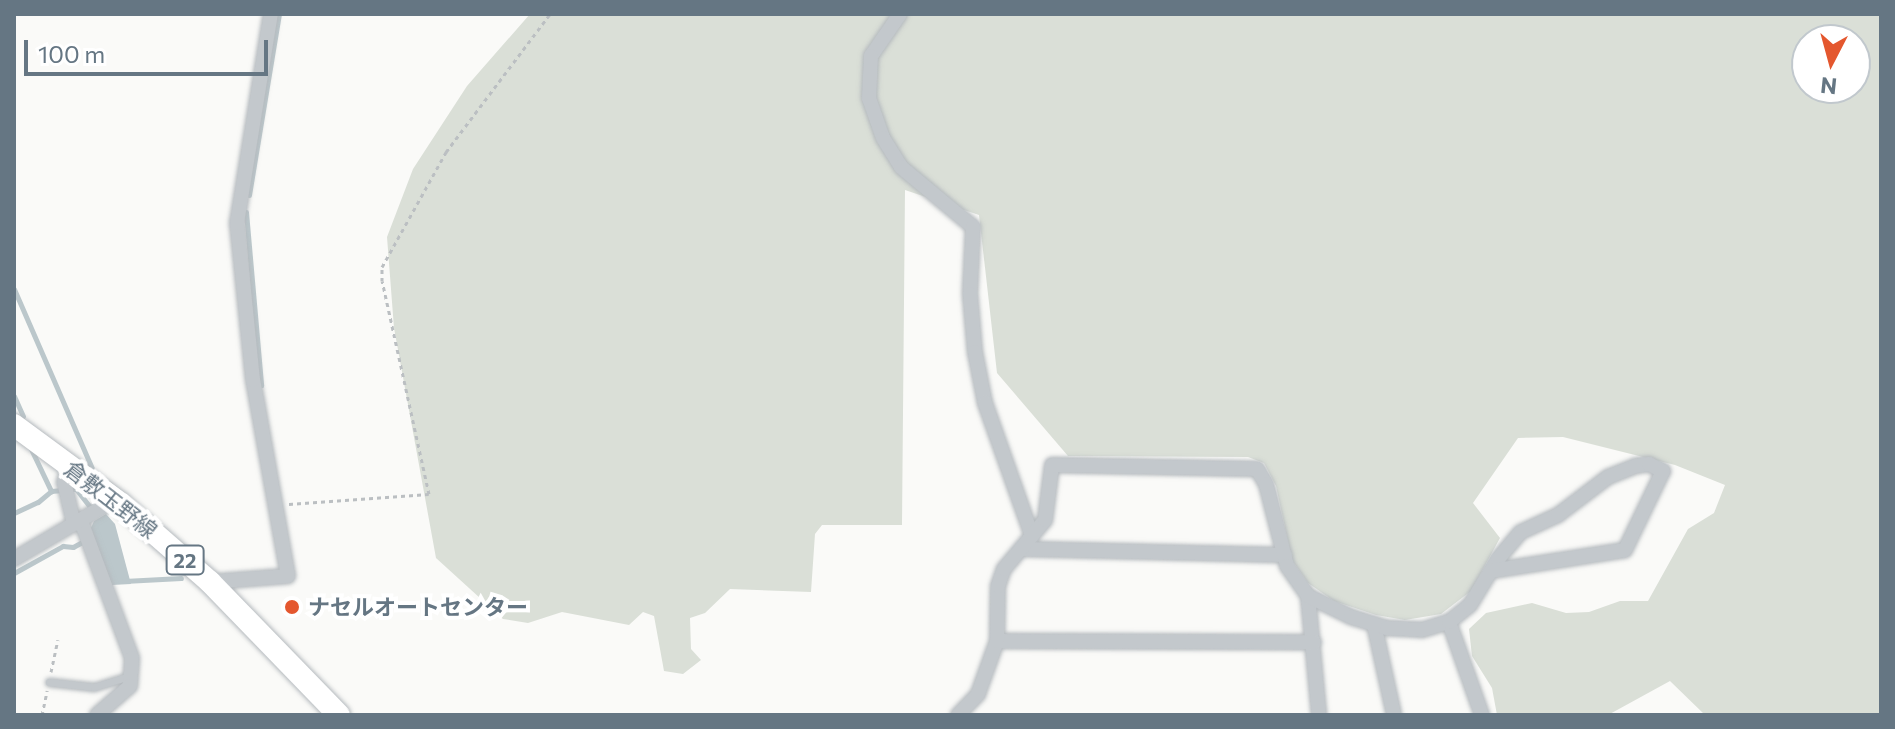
<!DOCTYPE html>
<html>
<head>
<meta charset="utf-8">
<style>
	body { margin:0 }
	#map { position:relative; width:1895px; height:729px; overflow:hidden; background:#fafaf8; font-family:Commissioner,"Noto Sans JP",sans-serif }
	div>[style] { position:absolute }
	.green>* { inset:0; background:#dadfd7 }
	.water>* { inset:0; background:#bbc7cb }
	.stream>* { height:5px; margin:-2.5px; padding:0 2.5px; transform-origin:2.5px; border-radius:2.5px; background:#bbc7cb }
	.path>* { height:3px; margin-top:-1.5px; transform-origin:0; background:repeating-linear-gradient(90deg,#bbbfc2 0 4px,transparent 0 8px) }
	.roads { filter:drop-shadow(0 0 2px #b5babe) drop-shadow(0 0 2px #b5babe) }
	.service>* { height:7px; margin:-3.5px; padding:0 3.5px; transform-origin:3.5px; border-radius:3.5px; background:#c3c8cc }
	.minor>* { height:14px; margin:-7px; padding:0 7px; transform-origin:7px; border-radius:7px; background:#c3c8cc }
	.primary>* { height:22px; margin:-11px; padding:0 11px; transform-origin:11px; border-radius:11px; background:#fff }
	.dots>* { width:22px; height:22px; translate:-50% -50%; box-sizing:border-box; border:4px solid #fff; border-radius:50% }
	span { translate:-50% -50%; white-space:nowrap; text-align:center; line-height:1.15; -webkit-text-stroke:8px #fff; paint-order:stroke }
	.shield-label span { padding:2px 6px; background:#fff; border:2px solid; border-radius:6px; -webkit-text-stroke-width:0 }
	.shield-label { font-size:20px; color:#657683; font-weight:700 }
	.street-label { font-size:22px; color:#657683 }
	.poi-label { font-size:22px; color:#657683; font-weight:700 }
	.left { translate:0 -50%; text-align:left }
	.frame { position:absolute; inset:0; border:16px solid #657683; pointer-events:none }
	.north { position:absolute; left:1791px; top:24px; width:80px; height:80px; box-sizing:border-box; background:#fff; border:2px solid #c1c8cd; border-radius:50%; rotate:186deg; font-size:22px; font-weight:700; line-height:32px; text-align:center; color:#657683 }
	.north::after { content:''; display:block; margin:auto; width:28px; height:36px; background:#e4572e; clip-path:polygon(50% 0,100% 100%,50% 72%,0 100%) }
	.scale { position:absolute; left:24px; top:40px; width:244px; height:36px; box-sizing:border-box; border:4px solid #657683; border-top:0; padding-left:10px; font-size:24px; line-height:28px; white-space:nowrap; color:#657683; -webkit-text-stroke:6px #fff; paint-order:stroke }
</style>
</head>
<body>
<div id="map">
	<div class="green">
		<i style="clip-path:polygon(evenodd,530px 14px,1881px 14px,1881px 715px,1705px 715px,1670px 681px,1608px 715px,1497px 715px,1492px 688px,1472px 656px,1469px 629px,1486px 613px,1532px 603px,1566px 613px,1589px 612px,1620px 601px,1648px 601px,1688px 529px,1714px 513px,1725px 485px,1675px 465px,1563px 437px,1518px 438px,1473px 503px,1500px 538px,1471px 591px,1441px 614px,1405px 620px,1376px 615px,1334px 601px,1308px 583px,1292px 560px,1276px 486px,1264px 463px,1248px 457px,1068px 456px,997px 373px,979px 215px,905px 190px,902px 525px,822px 525px,815px 534px,811px 592px,730px 589px,705px 613px,690px 618px,691px 649px,701px 660px,683px 674px,664px 671px,654px 616px,643px 612px,629px 625px,562px 612px,528px 623px,503px 619px,436px 558px,394px 328px,387px 237px,413px 169px,467px 86px,530px 14px,1807px 40px,1855px 40px,1855px 88px,1807px 88px,1807px 40px)"></i>
	</div>
	<div class="water">
		<i style="clip-path:polygon(106px 514px,115px 524px,131px 584px,112px 585px,90px 530px,94px 521px)"></i>
	</div>
	<div class="stream">
		<i style="left:249px;top:195px;width:183px;rotate:-80.6deg"></i>
		<i style="left:246px;top:212px;width:174px;rotate:85deg"></i>
		<i style="left:14px;top:289px;width:195px;rotate:66.5deg"></i>
		<i style="left:14px;top:396px;width:22px;rotate:66deg"></i>
		<i style="left:31px;top:449px;width:47px;rotate:64.5deg"></i>
		<i style="left:51px;top:491px;width:25px;rotate:-5deg"></i>
		<i style="left:76px;top:489px;width:29px;rotate:52deg"></i>
		<i style="left:14px;top:513px;width:26px;rotate:-25deg"></i>
		<i style="left:38px;top:502px;width:17px;rotate:-40deg"></i>
		<i style="left:14px;top:573px;width:56px;rotate:-28.9deg"></i>
		<i style="left:63px;top:546px;width:10px;rotate:6deg"></i>
		<i style="left:73px;top:547px;width:13px;rotate:-29deg"></i>
		<i style="left:124px;top:581px;width:57px;rotate:-3deg"></i>
	</div>
	<div class="path">
		<i style="left:289px;top:504px;width:140px;rotate:-4.1deg"></i>
		<i style="left:429px;top:494px;width:218px;rotate:-102.4deg"></i>
		<i style="left:382px;top:281px;width:14px;rotate:-90deg"></i>
		<i style="left:382px;top:267px;width:132px;rotate:-60.9deg"></i>
		<i style="left:446px;top:152px;width:173px;rotate:-53deg"></i>
		<i style="left:51px;top:672px;width:33px;rotate:-78deg"></i>
		<i style="left:42px;top:715px;width:25px;rotate:-78deg"></i>
	</div>
	<div class="roads">
		<div class="service">
			<i style="left:49px;top:682px;width:45px;rotate:6.3deg"></i>
			<i style="left:94px;top:687px;width:41px;rotate:-17.1deg"></i>
		</div>
		<div class="minor">
			<i style="left:900px;top:14px;width:51px;rotate:124.6deg"></i>
			<i style="left:871px;top:56px;width:42px;rotate:92.7deg"></i>
			<i style="left:869px;top:98px;width:42px;rotate:70.7deg"></i>
			<i style="left:883px;top:138px;width:34px;rotate:58deg"></i>
			<i style="left:901px;top:167px;width:94px;rotate:39.8deg"></i>
			<i style="left:973px;top:227px;width:67px;rotate:92.6deg"></i>
			<i style="left:970px;top:294px;width:58px;rotate:85.1deg"></i>
			<i style="left:975px;top:352px;width:52px;rotate:78.9deg"></i>
			<i style="left:985px;top:403px;width:141px;rotate:70.5deg"></i>
			<i style="left:69px;top:466px;width:17px;rotate:107deg"></i>
			<i style="left:64px;top:482px;width:43px;rotate:76.6deg"></i>
			<i style="left:81px;top:521px;width:146px;rotate:69.6deg"></i>
			<i style="left:132px;top:658px;width:28px;rotate:94deg"></i>
			<i style="left:130px;top:686px;width:44px;rotate:138.7deg"></i>
			<i style="left:1021px;top:549px;width:264px;rotate:1.3deg"></i>
			<i style="left:14px;top:559px;width:107px;rotate:-30.4deg"></i>
			<i style="left:106px;top:505px;width:15px;rotate:-4deg"></i>
			<i style="left:210px;top:582px;width:78px;rotate:-4.4deg"></i>
			<i style="left:288px;top:576px;width:199px;rotate:-100.1deg"></i>
			<i style="left:253px;top:380px;width:158px;rotate:-95.8deg"></i>
			<i style="left:237px;top:223px;width:212px;rotate:-80.8deg"></i>
			<i style="left:1308px;top:596px;width:120px;rotate:84.7deg"></i>
			<i style="left:1449px;top:622px;width:99px;rotate:70.5deg"></i>
			<i style="left:1374px;top:624px;width:93px;rotate:77.6deg"></i>
			<i style="left:997px;top:641px;width:317px;rotate:0.2deg"></i>
			<i style="left:958px;top:715px;width:29px;rotate:-46deg"></i>
			<i style="left:978px;top:694px;width:56px;rotate:-70.3deg"></i>
			<i style="left:997px;top:641px;width:55px;rotate:-89deg"></i>
			<i style="left:998px;top:586px;width:18px;rotate:-71deg"></i>
			<i style="left:1004px;top:569px;width:64px;rotate:-50.1deg"></i>
			<i style="left:1045px;top:520px;width:55px;rotate:-82.7deg"></i>
			<i style="left:1052px;top:465px;width:205px;rotate:1.1deg"></i>
			<i style="left:1257px;top:469px;width:17px;rotate:59deg"></i>
			<i style="left:1266px;top:484px;width:85px;rotate:75.6deg"></i>
			<i style="left:1287px;top:566px;width:37px;rotate:55deg"></i>
			<i style="left:1308px;top:596px;width:48px;rotate:26deg"></i>
			<i style="left:1351px;top:617px;width:38px;rotate:17deg"></i>
			<i style="left:1387px;top:628px;width:35px;rotate:3deg"></i>
			<i style="left:1422px;top:630px;width:28px;rotate:-17deg"></i>
			<i style="left:1449px;top:622px;width:27px;rotate:-39deg"></i>
			<i style="left:1470px;top:605px;width:54px;rotate:-58.7deg"></i>
			<i style="left:1498px;top:559px;width:35px;rotate:-50deg"></i>
			<i style="left:1521px;top:532px;width:41px;rotate:-24.7deg"></i>
			<i style="left:1558px;top:515px;width:63px;rotate:-37.2deg"></i>
			<i style="left:1608px;top:477px;width:29px;rotate:-22deg"></i>
			<i style="left:1635px;top:466px;width:14px;rotate:-8deg"></i>
			<i style="left:1649px;top:464px;width:16px;rotate:27deg"></i>
			<i style="left:1663px;top:471px;width:88px;rotate:115.7deg"></i>
			<i style="left:1625px;top:550px;width:136px;rotate:171.1deg"></i>
		</div>
		<div class="primary">
			<i style="left:14px;top:425px;width:133px;rotate:36.4deg"></i>
			<i style="left:121px;top:504px;width:118px;rotate:41.2deg"></i>
			<i style="left:210px;top:582px;width:185px;rotate:45.9deg"></i>
		</div>
	</div>
	<div class="dots">
		<i style="left:292px;top:607px;background:#e4572e"></i>
	</div>
	<div class="shield-label">
		<span style="left:185px;top:560px">22</span>
	</div>
	<div class="street-label">
		<span style="left:111px;top:499px;rotate:38deg">倉敷玉野線</span>
	</div>
	<div class="poi-label">
		<span class="left" style="left:308px;top:607px">ナセルオートセンター</span>
	</div>
	<div class="frame"></div>
	<div class="north">N</div>
	<div class="scale">100 m</div>
</div>
</body>
</html>
